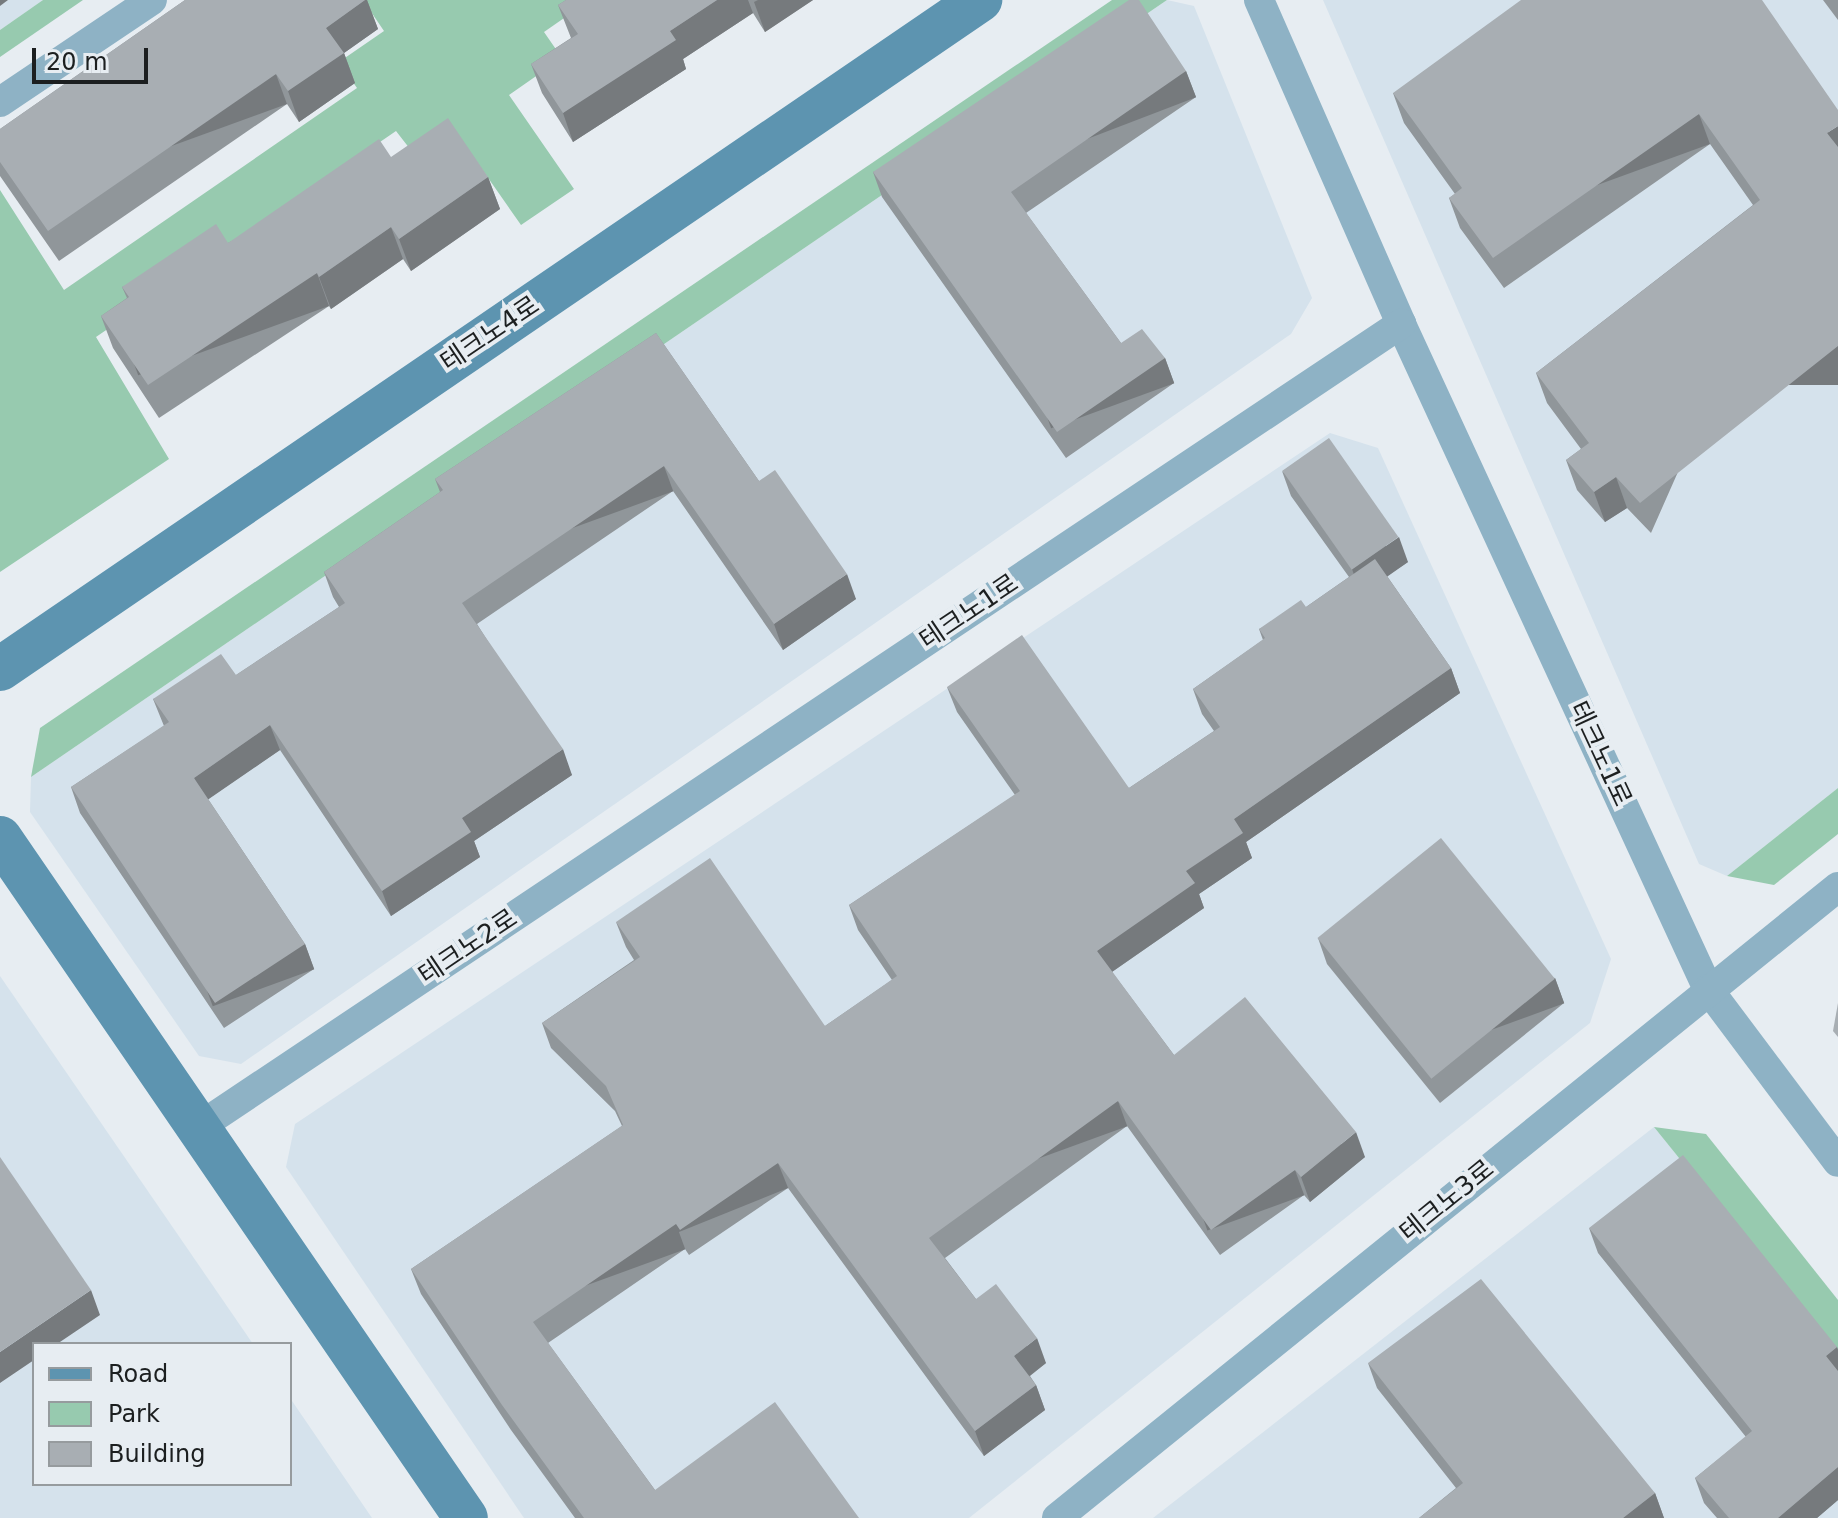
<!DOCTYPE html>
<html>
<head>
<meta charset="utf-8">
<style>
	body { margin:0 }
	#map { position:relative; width:1838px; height:1518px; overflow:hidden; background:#e7edf2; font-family:"DejaVu Sans","Noto Sans KR",sans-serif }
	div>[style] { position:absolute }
	.built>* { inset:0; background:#d5e2ec }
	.green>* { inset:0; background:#97caaf }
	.minor>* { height:30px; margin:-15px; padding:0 15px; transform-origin:15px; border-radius:15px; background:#8eb2c5 }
	.secondary>* { height:44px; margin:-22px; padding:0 22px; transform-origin:22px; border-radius:22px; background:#5d94b0 }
	.wall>* { inset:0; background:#90969a }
	.shaded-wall>* { inset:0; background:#767a7d; transform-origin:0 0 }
	.building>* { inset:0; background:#a8aeb3; transform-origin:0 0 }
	span { translate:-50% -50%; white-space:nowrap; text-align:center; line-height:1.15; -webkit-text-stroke:8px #e7edf2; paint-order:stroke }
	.street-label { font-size:26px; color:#1c1f20 }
	.legend { position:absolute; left:32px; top:1342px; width:260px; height:144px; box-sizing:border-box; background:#e7edf2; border:2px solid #969b9e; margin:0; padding:10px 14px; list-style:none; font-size:24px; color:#1c1f20 }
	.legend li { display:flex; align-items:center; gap:16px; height:40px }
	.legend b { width:40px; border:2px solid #969b9e }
	.scale { position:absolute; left:32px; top:48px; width:116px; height:36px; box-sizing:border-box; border:4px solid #1c1f20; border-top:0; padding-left:10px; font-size:24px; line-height:28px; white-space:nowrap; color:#1c1f20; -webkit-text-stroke:6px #e7edf2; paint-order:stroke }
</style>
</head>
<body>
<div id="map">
	<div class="built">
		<i style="clip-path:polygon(0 0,43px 0,0 30px)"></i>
		<i style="clip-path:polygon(1167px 0,1194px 6px,1312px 298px,1291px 334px,241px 1064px,199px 1056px,30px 812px,31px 777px)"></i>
		<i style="clip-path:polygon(1323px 0,1838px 0,1838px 788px,1727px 876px,1699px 864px)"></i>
		<i style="clip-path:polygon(1330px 433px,1378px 448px,1611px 959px,1590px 1023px,969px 1518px,524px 1518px,286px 1167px,295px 1124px)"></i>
		<i style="clip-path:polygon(0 976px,253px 1344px,34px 1344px,34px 1484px,290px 1484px,290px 1398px,372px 1518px,0 1518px)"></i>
		<i style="clip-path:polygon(1654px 1127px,1838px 1355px,1838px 1518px,1153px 1518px)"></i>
	</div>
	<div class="green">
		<i style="clip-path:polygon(43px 0,83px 0,0 57px,0 30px)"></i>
		<i style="clip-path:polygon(363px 0,590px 0,544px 32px,562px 58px,509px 95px,574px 189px,521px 225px,456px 132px,417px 158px,396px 131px,96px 337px,169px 459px,0 572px,0 190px,64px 290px,357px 88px,339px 62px,384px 31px)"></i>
		<i style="clip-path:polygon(1112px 0,1167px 0,31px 777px,40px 728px)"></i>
		<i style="clip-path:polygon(1838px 788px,1838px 834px,1774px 885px,1727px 876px)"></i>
		<i style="clip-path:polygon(1654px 1127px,1706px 1134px,1838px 1300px,1838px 1355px)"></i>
	</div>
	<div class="minor">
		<i style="left:1259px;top:0;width:354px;rotate:66.3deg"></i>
		<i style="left:1401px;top:324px;width:732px;rotate:65.22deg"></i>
		<i style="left:1708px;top:989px;width:216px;rotate:53.1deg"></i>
		<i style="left:0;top:102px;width:183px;rotate:-33.9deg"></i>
		<i style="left:199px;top:1127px;width:1446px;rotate:-33.75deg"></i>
		<i style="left:1057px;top:1518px;width:1004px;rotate:-38.94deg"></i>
	</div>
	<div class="secondary">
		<i style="left:0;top:669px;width:1187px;rotate:-34.32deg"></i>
		<i style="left:0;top:838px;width:824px;rotate:55.58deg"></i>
	</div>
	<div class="wall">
		<i style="clip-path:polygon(185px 0,367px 0,378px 29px,344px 53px,355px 83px,299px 122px,287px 104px,59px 261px,0 176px,0 129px)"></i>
		<i style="clip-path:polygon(566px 0,813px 0,765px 32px,753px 13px,683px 59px,686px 69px,573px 142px,542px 93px,531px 64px,571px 38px,558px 5px)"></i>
		<i style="clip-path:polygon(1823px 0,1838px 0,1838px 20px)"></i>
		<i style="clip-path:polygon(1186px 71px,1196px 97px,1026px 213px,1121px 343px,1165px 358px,1174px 383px,1066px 458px,882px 197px,873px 172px)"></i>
		<i style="clip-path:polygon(1393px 93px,1838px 110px,1651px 533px,1627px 508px,1605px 522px,1577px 490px,1566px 460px,1581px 449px,1547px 403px,1536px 373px,1753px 205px,1710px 144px,1504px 288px,1460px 228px,1449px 198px,1455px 194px,1404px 123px)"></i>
		<i style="clip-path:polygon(391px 157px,488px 177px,500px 209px,411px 271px,403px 259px,331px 309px,329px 306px,159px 418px,113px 348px,101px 316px,127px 298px,122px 287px,228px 243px)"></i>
		<i style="clip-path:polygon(656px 333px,759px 481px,856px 599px,783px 650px,673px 491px,477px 624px,572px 775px,474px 841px,480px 857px,391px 916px,280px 750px,208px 799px,305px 944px,314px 969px,224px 1028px,80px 813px,71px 787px,164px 726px,153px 699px,236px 675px,339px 607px,333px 597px,324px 572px,440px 492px,435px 479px)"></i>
		<i style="clip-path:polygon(1282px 471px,1408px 562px,1387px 576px,1451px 668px,1460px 693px,1246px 842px,1252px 858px,1199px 894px,1204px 908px,1112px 972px,1174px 1055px,1365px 1157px,1310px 1202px,1304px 1195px,1220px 1255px,1127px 1126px,945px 1258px,976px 1299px,1046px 1363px,1030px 1376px,1036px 1385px,1045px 1410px,984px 1456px,788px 1188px,689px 1255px,685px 1249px,548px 1343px,655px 1490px,859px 1518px,575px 1518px,511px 1430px,421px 1294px,411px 1269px,622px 1126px,615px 1111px,551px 1048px,542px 1023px,634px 960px,626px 947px,616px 922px,825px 1026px,892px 980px,858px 930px,849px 905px,1015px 795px,957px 712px,947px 687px,1129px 788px,1214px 731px,1202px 714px,1193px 689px,1263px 640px,1259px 629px,1306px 607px,1349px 577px,1291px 496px)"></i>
		<i style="clip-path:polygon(1318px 938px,1555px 978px,1564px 1003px,1440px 1103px,1327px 964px)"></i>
		<i style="clip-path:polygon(1589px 1228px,1837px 1347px,1838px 1350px,1838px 1500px,1817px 1518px,1717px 1518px,1704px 1503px,1695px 1478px,1746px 1437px,1598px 1253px)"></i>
		<i style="clip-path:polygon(1368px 1363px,1655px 1493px,1664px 1518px,1419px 1518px,1456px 1488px,1377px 1388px)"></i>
	</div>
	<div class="shaded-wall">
		<i style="clip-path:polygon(0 0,8px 0,0 6px)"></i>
		<i style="clip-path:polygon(365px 0,367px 0,378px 29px,344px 53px,355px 83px,299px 122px,288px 91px,326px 28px)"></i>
		<i style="clip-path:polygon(717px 0,748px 0,753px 13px,683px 59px,686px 69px,573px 142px,563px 113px,670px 31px)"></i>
		<i style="clip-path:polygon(758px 0,813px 0,765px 32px,754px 2px)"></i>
		<i style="left:1186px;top:71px;width:28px;height:213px;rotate:69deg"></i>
		<i style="left:276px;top:74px;width:32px;height:277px;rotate:70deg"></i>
		<i style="left:1699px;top:114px;width:32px;height:251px;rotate:70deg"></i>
		<i style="clip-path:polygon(1838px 126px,1838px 163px,1827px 133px)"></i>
		<i style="clip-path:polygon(488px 177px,500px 209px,411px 271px,399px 239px)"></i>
		<i style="clip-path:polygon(391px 227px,403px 259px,331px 309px,319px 277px)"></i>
		<i style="left:317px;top:273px;width:35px;height:203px;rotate:70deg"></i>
		<i style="left:1838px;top:346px;width:39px;height:253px;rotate:90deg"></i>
		<i style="left:1165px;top:358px;width:27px;height:131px;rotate:70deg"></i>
		<i style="left:664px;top:466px;width:27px;height:244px;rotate:70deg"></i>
		<i style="clip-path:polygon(1616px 477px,1627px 508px,1605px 522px,1594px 492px)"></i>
		<i style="clip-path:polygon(1399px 537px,1408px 562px,1361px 595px,1352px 569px)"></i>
		<i style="clip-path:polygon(847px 574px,856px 599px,783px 650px,774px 624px)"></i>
		<i style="clip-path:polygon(1451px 668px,1460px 693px,1246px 842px,1252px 858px,1199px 894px,1204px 908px,1106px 976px,1097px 951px,1186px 871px,1234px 819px)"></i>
		<i style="clip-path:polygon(270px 725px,280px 750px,203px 803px,194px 778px)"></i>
		<i style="clip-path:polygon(563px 749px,572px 775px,474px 841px,480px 857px,391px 916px,382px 891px,462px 818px)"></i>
		<i style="left:305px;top:944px;width:27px;height:108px;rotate:70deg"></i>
		<i style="left:1555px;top:978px;width:27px;height:159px;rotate:70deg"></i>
		<i style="left:1118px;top:1101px;width:27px;height:233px;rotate:70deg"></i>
		<i style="clip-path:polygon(1356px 1132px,1365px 1157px,1310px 1202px,1301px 1177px)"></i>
		<i style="left:778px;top:1163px;width:27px;height:119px;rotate:68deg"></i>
		<i style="left:1295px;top:1170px;width:27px;height:103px;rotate:70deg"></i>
		<i style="left:676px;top:1224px;width:27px;height:173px;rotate:70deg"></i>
		<i style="clip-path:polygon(91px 1290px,100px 1315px,57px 1344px,34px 1344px,34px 1360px,0 1383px,0 1352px)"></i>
		<i style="clip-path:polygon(1037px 1338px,1046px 1363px,1023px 1381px,1014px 1356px)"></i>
		<i style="clip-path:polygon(1837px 1347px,1838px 1350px,1838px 1379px,1826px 1356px)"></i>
		<i style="clip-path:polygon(1036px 1385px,1045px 1410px,984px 1456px,975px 1431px)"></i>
		<i style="clip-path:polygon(1838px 1467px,1838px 1500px,1817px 1518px,1778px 1518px)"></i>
		<i style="clip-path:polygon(1655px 1493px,1664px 1518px,1623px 1518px)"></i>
	</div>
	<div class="building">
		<i style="clip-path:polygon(185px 0,365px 0,326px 28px,344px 53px,288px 91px,276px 74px,48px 231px,0 162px,0 129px)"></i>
		<i style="clip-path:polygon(566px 0,717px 0,670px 31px,676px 40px,563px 113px,531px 64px,578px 34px,558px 5px)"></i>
		<i style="clip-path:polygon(1129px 0,1139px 0,1186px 71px,1011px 192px,1121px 343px,1142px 329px,1165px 358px,1057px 432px,873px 172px)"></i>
		<i style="clip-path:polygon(1521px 0,1762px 0,1838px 110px,1838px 126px,1827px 133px,1838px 147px,1838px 346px,1640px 503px,1616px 477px,1594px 492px,1566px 460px,1589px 443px,1536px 373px,1760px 200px,1699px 114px,1493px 258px,1449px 198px,1462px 188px,1393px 93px)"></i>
		<i style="clip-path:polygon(448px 118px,488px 177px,399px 239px,391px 227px,319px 277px,317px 273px,148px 385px,101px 316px,129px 297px,122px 287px,216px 224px,228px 243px,379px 139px,391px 157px)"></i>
		<i style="clip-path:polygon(656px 333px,759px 481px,775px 470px,847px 574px,774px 624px,664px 466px,462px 603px,563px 749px,462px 818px,471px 832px,382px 891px,270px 725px,194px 778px,305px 944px,215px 1003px,71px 787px,169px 722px,153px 699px,221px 654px,236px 675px,345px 603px,324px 572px,443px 490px,435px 479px)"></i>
		<i style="left:1329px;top:438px;width:121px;height:57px;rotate:55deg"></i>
		<i style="clip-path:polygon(1375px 559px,1451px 668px,1234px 819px,1243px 833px,1186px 871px,1195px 883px,1097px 951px,1174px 1055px,1245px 997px,1356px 1132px,1301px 1177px,1295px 1170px,1211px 1230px,1118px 1101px,929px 1238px,976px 1299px,996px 1284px,1037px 1338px,1014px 1356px,1036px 1385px,975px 1431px,778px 1163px,680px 1230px,676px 1224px,533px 1322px,655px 1490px,775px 1402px,859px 1518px,584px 1518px,502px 1405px,411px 1269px,623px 1125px,606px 1086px,542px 1023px,640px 957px,616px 922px,710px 858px,825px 1026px,897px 976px,849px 905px,1020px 791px,947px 687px,1022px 635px,1129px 788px,1220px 727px,1193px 689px,1265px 638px,1259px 629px,1301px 600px,1306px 607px)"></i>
		<i style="left:1441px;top:838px;width:181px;height:159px;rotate:51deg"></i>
		<i style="clip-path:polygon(1838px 1003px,1838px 1037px,1833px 1031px)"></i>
		<i style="clip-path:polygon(1683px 1155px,1837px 1347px,1826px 1356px,1838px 1371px,1838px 1467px,1778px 1518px,1729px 1518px,1695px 1478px,1752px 1431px,1589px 1228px)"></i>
		<i style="clip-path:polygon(0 1157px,91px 1290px,0 1352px)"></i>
		<i style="clip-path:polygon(1481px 1279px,1655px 1493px,1623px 1518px,1419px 1518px,1463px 1483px,1368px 1363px)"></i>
	</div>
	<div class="street-label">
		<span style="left:490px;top:334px;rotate:-34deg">테크노4로</span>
		<span style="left:969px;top:612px;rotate:-34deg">테크노1로</span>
		<span style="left:1600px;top:754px;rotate:65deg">테크노1로</span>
		<span style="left:468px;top:947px;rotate:-34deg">테크노2로</span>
		<span style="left:1447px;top:1201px;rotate:-39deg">테크노3로</span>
	</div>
	<ul class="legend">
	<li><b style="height:10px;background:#5d94b0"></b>Road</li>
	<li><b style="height:22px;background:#97caaf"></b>Park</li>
	<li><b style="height:22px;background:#a8aeb3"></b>Building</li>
	</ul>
	<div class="scale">20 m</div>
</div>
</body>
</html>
